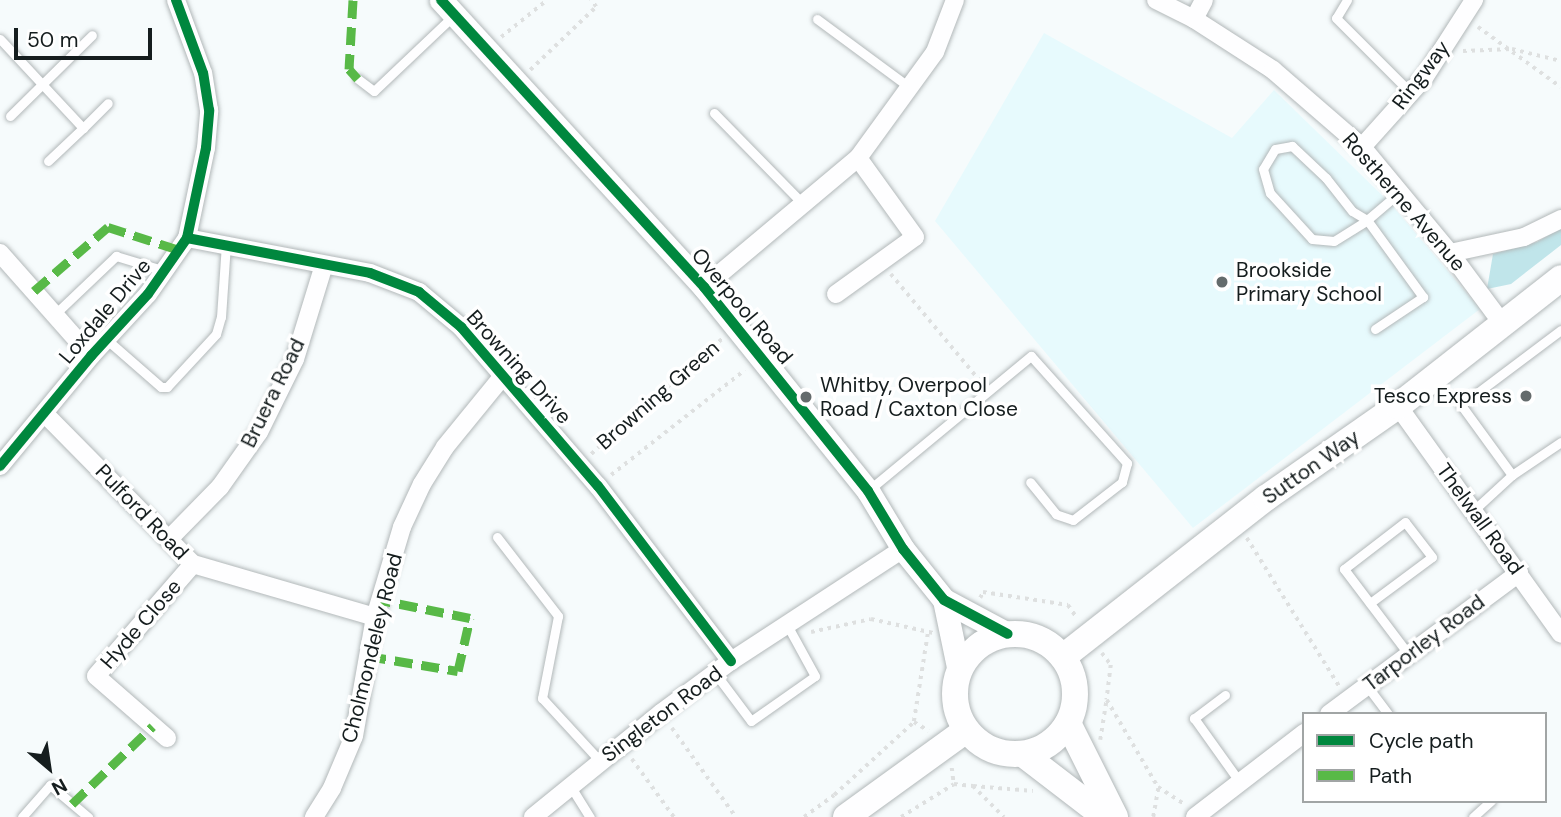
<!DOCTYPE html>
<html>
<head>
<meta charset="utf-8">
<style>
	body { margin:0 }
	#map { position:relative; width:1561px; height:817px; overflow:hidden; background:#f6fbfc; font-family:"DM Sans",sans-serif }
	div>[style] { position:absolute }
	.built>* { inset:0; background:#e7fafd }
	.green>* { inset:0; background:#c0e5ea }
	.path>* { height:3.5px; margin-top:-1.75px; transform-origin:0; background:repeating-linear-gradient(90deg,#dee0e0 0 3.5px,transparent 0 8.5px) }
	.roads { filter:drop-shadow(0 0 2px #b2b8b9) drop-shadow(0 0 2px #b2b8b9) }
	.service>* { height:9px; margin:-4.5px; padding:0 4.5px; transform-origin:4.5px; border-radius:4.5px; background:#fefeff }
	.minor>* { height:18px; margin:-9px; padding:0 9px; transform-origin:9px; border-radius:9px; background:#fefeff }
	.tertiary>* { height:23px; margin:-11.5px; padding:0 11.5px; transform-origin:11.5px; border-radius:11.5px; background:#fefeff }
	.secondary>* { height:26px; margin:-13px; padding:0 13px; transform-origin:13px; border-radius:13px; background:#fefeff }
	.secondary>.ring { margin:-13px; padding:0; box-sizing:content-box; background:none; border:26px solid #fefeff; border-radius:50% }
	.quiet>* { height:9px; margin-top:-4.5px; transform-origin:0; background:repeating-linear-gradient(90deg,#58b947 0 18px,transparent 0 27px) }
	.cycleway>* { height:10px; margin:-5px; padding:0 5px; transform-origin:5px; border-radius:5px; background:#00873e }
	.dots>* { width:19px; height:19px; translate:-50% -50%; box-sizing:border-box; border:4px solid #fff; border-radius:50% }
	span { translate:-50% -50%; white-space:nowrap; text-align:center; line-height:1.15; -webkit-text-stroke:7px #fff; paint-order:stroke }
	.street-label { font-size:21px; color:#151d1e }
	.poi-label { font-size:21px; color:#151d1e }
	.left { translate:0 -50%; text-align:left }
	.right { translate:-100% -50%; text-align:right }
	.legend { position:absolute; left:1302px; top:712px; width:245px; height:91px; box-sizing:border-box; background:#fff; border:2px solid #a1a5a5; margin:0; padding:9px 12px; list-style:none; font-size:21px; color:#151d1e }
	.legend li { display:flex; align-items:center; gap:14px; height:35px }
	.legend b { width:35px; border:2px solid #a1a5a5 }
	.north { position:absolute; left:14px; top:733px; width:70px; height:70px; -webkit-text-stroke:5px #fff; paint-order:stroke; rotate:151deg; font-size:19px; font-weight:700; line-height:28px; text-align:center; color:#151d1e }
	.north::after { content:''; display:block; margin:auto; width:24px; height:32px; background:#151d1e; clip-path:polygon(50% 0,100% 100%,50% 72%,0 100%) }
	.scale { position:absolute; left:14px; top:28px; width:138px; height:32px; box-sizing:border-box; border:4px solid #151d1e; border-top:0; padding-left:9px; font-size:21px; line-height:24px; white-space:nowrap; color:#151d1e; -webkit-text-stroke:5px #fff; paint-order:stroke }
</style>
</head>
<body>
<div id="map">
	<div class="built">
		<i style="clip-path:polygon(1044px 33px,1232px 138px,1274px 90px,1389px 202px,1480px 309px,1193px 528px,935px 221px)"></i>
	</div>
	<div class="green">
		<i style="clip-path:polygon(1561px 228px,1561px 245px,1511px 284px,1487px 289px,1493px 254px,1537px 242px)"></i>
	</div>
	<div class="path">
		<i style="left:1478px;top:27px;width:102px;rotate:35.9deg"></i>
		<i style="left:501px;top:37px;width:59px;rotate:-38.8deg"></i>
		<i style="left:1463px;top:51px;width:49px;rotate:-2.3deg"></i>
		<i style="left:1512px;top:49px;width:50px;rotate:13.8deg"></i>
		<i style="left:530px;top:70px;width:91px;rotate:-43.7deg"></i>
		<i style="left:596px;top:7px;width:9px;rotate:-126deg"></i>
		<i style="left:891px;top:274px;width:139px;rotate:50.2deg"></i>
		<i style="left:591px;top:454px;width:174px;rotate:-41.3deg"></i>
		<i style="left:611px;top:475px;width:170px;rotate:-38.1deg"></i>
		<i style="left:1247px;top:538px;width:174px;rotate:58.1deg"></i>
		<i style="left:980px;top:598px;width:7px;rotate:-63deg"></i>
		<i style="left:983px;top:592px;width:86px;rotate:8.7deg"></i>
		<i style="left:1068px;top:605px;width:16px;rotate:55deg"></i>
		<i style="left:811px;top:632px;width:61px;rotate:-12.2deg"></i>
		<i style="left:871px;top:619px;width:64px;rotate:12.7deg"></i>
		<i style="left:928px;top:634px;width:89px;rotate:99deg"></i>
		<i style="left:914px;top:722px;width:17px;rotate:31deg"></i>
		<i style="left:1102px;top:653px;width:15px;rotate:53deg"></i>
		<i style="left:1111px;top:665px;width:35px;rotate:97deg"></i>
		<i style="left:1107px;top:700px;width:101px;rotate:59.6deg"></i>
		<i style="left:1158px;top:787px;width:33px;rotate:33deg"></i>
		<i style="left:672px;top:728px;width:110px;rotate:54.3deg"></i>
		<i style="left:1100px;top:740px;width:38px;rotate:-81deg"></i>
		<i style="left:632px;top:759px;width:72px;rotate:54.1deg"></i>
		<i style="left:952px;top:768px;width:16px;rotate:83deg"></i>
		<i style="left:973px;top:786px;width:60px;rotate:4.8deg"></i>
		<i style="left:804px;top:817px;width:37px;rotate:-36deg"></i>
		<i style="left:834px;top:795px;width:108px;rotate:-42.4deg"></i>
		<i style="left:901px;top:817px;width:62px;rotate:-31.9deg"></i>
		<i style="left:954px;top:784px;width:19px;rotate:6deg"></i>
		<i style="left:973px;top:786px;width:44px;rotate:45deg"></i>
		<i style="left:1153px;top:817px;width:29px;rotate:-80deg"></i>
	</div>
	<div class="roads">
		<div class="service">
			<i style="left:1347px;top:0;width:21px;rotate:121deg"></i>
			<i style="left:1336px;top:18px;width:106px;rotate:45deg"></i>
			<i style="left:817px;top:19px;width:114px;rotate:36.5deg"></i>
			<i style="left:0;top:39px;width:122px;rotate:47deg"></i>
			<i style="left:83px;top:128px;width:35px;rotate:-45deg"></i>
			<i style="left:358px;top:79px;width:20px;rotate:37deg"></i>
			<i style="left:374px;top:91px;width:109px;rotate:-43.5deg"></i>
			<i style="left:714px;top:113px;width:127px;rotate:45.6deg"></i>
			<i style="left:10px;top:116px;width:115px;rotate:-44.6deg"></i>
			<i style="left:48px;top:161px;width:48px;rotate:-43.3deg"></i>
			<i style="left:54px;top:315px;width:86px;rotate:-43.6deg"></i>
			<i style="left:116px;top:256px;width:51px;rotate:17deg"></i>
			<i style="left:1375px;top:329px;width:58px;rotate:-33.7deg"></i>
			<i style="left:1423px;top:297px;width:95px;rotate:-126deg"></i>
			<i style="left:1367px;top:220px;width:17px;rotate:-149deg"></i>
			<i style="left:1352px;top:211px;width:42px;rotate:-128.2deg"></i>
			<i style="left:1326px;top:178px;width:47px;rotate:-136.7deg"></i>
			<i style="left:1292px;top:146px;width:17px;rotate:170deg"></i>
			<i style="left:1275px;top:149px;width:23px;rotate:121deg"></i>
			<i style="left:1263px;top:169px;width:25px;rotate:74deg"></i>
			<i style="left:1270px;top:193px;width:62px;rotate:47.6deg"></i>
			<i style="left:1312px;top:239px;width:22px;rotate:5deg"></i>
			<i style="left:1334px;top:241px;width:39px;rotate:-32deg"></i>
			<i style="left:1367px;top:220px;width:43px;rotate:-40.3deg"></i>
			<i style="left:106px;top:339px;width:73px;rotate:41.1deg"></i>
			<i style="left:161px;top:387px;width:6px"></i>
			<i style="left:167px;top:387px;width:72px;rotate:-47.2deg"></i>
			<i style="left:216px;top:334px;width:18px;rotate:-74deg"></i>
			<i style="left:221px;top:317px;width:73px;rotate:-86.1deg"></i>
			<i style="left:1512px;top:475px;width:59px;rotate:-34deg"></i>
			<i style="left:870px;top:489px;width:209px;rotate:-39.6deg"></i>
			<i style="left:1031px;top:356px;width:144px;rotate:48.1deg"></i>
			<i style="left:1127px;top:463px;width:20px;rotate:105deg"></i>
			<i style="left:1122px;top:482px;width:62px;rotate:142.2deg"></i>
			<i style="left:1073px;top:520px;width:18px;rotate:-161deg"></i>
			<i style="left:1056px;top:514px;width:41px;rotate:-129.1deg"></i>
			<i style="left:1474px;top:510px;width:52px;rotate:-42.6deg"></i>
			<i style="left:1512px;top:475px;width:87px;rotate:-126.1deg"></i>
			<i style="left:1461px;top:405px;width:125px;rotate:-36.9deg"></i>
			<i style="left:497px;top:537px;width:100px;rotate:52.3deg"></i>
			<i style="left:558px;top:616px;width:84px;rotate:101deg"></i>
			<i style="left:542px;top:698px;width:86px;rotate:47.4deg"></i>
			<i style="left:1370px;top:603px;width:77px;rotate:-36.6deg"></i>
			<i style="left:1432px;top:557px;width:44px;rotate:-127.6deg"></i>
			<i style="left:1405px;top:522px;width:77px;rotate:142.4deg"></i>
			<i style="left:1344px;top:569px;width:108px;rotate:52.9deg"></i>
			<i style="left:715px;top:673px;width:60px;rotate:53.1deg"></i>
			<i style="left:751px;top:721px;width:78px;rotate:-35.1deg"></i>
			<i style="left:815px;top:676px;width:60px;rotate:-118.7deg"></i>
			<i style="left:1367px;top:686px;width:35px;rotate:53deg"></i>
			<i style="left:1225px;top:695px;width:39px;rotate:143deg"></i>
			<i style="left:1194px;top:718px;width:77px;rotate:54.5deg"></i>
			<i style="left:571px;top:787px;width:36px;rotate:58deg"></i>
			<i style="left:22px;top:817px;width:43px;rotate:-48.8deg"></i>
			<i style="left:50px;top:785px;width:50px;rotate:40.1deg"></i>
			<i style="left:1473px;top:817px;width:24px;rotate:-42deg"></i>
		</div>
		<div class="minor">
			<i style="left:1156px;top:0;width:42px;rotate:26.6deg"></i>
			<i style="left:1194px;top:19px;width:94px;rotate:32.8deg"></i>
			<i style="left:1273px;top:70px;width:118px;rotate:40.9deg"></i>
			<i style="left:1362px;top:147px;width:138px;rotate:50.3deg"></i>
			<i style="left:1450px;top:253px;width:87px;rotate:53.4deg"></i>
			<i style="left:1194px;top:19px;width:21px;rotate:-62deg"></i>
			<i style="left:1362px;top:147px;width:93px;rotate:-48.1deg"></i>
			<i style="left:1424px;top:78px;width:93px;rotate:-57.3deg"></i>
			<i style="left:187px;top:238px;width:186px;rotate:10.8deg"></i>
			<i style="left:370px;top:273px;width:53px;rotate:21.2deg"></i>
			<i style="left:419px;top:292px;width:55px;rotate:39.8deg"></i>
			<i style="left:461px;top:327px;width:210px;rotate:49.3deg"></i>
			<i style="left:598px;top:486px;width:220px;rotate:52.8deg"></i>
			<i style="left:0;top:253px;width:137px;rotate:48.5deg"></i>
			<i style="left:1450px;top:253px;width:76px;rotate:-12.2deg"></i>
			<i style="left:1524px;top:237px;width:41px;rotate:-25.9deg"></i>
			<i style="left:704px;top:287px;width:201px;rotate:-40deg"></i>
			<i style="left:858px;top:158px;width:131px;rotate:-54deg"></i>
			<i style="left:935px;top:52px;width:56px;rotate:-69deg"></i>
			<i style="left:836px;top:294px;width:97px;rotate:-35.8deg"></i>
			<i style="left:915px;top:237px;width:97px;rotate:-125.8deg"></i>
			<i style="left:1398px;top:406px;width:280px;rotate:54.4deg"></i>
			<i style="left:45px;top:414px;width:211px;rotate:45.4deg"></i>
			<i style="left:193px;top:564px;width:190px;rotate:16.2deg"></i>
			<i style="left:0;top:466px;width:143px;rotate:-50.4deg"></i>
			<i style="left:91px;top:356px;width:84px;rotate:-47.4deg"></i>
			<i style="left:148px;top:294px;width:68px;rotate:-55.1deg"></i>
			<i style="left:187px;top:238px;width:92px;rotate:-78.1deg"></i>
			<i style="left:206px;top:148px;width:38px;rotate:-85deg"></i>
			<i style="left:209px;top:110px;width:37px;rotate:-99deg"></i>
			<i style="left:203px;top:73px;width:78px;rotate:-110.3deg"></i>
			<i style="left:169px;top:539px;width:73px;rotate:-45.6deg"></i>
			<i style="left:220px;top:487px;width:67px;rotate:-54.7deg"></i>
			<i style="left:259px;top:432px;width:81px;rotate:-63.7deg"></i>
			<i style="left:295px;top:359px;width:98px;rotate:-72.9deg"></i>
			<i style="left:1329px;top:714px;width:237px;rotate:-36.6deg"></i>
			<i style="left:167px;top:738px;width:94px;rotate:-138.9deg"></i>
			<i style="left:96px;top:676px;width:148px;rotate:-49.1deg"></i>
			<i style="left:314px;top:817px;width:34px;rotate:-58deg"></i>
			<i style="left:332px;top:788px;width:56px;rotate:-67.1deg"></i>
			<i style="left:354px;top:736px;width:121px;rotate:-80deg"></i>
			<i style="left:375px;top:617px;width:94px;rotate:-73.3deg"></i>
			<i style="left:402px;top:527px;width:47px;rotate:-65.1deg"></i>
			<i style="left:422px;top:484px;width:44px;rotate:-58.1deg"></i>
			<i style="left:445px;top:447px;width:92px;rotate:-50.8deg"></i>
			<i style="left:533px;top:817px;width:165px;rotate:-39.1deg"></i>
			<i style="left:661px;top:713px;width:87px;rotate:-36.6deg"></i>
			<i style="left:731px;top:661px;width:205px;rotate:-33.1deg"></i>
			<i style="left:1195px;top:817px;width:138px;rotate:-37.6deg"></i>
		</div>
		<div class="tertiary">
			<i style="left:441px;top:0;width:389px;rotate:47.5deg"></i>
			<i style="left:704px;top:287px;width:262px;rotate:51.2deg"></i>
			<i style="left:868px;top:491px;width:68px;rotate:58.9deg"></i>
			<i style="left:903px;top:549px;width:65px;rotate:51.2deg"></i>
			<i style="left:944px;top:600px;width:72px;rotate:28deg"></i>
			<i style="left:944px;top:600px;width:74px;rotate:78.2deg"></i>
		</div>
		<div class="secondary">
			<i class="ring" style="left:955px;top:634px;width:94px;height:94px"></i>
			<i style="left:1063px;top:657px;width:258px;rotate:-38.1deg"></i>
			<i style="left:1266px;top:498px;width:161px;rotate:-34.9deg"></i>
			<i style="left:1398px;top:406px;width:207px;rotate:-38.1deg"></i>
			<i style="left:1068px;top:723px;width:105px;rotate:63.4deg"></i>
			<i style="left:1023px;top:754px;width:103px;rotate:37.5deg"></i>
			<i style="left:846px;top:817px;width:148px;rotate:-35.9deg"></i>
		</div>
	</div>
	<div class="quiet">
		<i style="left:353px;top:0;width:69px;rotate:93.3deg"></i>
		<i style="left:349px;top:69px;width:13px;rotate:48deg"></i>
		<i style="left:34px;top:291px;width:98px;rotate:-40.9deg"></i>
		<i style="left:108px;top:227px;width:75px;rotate:17.9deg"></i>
		<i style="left:368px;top:656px;width:91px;rotate:9.5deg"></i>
		<i style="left:458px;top:671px;width:54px;rotate:-77.2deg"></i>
		<i style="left:470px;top:618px;width:91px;rotate:-168.6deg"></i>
		<i style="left:72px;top:804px;width:112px;rotate:-43.9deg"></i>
	</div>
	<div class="cycleway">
		<i style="left:441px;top:0;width:389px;rotate:47.5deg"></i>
		<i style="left:704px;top:287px;width:262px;rotate:51.2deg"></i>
		<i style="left:868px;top:491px;width:68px;rotate:58.9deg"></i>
		<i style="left:903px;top:549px;width:65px;rotate:51.2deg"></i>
		<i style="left:944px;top:600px;width:72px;rotate:28deg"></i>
		<i style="left:187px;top:238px;width:186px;rotate:10.8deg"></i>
		<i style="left:370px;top:273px;width:53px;rotate:21.2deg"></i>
		<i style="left:419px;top:292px;width:55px;rotate:39.8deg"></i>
		<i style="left:461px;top:327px;width:210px;rotate:49.3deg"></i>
		<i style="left:598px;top:486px;width:220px;rotate:52.8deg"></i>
		<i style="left:0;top:466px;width:143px;rotate:-50.4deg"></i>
		<i style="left:91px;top:356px;width:84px;rotate:-47.4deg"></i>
		<i style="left:148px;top:294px;width:68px;rotate:-55.1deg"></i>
		<i style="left:187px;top:238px;width:92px;rotate:-78.1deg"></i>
		<i style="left:206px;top:148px;width:38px;rotate:-85deg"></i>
		<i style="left:209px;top:110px;width:37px;rotate:-99deg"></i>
		<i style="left:203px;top:73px;width:78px;rotate:-110.3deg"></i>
	</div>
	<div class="dots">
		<i style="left:1222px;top:282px;background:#646b6c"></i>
		<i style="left:1526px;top:396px;background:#646b6c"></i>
		<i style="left:806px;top:397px;background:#646b6c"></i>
	</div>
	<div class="street-label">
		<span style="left:1421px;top:75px;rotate:-53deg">Ringway</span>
		<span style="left:1404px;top:202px;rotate:49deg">Rostherne Avenue</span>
		<span style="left:742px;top:306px;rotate:50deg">Overpool Road</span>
		<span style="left:105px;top:311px;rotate:-50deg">Loxdale Drive</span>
		<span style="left:519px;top:367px;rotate:48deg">Browning Drive</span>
		<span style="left:273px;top:393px;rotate:-64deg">Bruera Road</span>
		<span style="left:658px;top:395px;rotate:-41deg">Browning Green</span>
		<span style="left:1311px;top:467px;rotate:-35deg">Sutton Way</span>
		<span style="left:142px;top:512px;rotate:46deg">Pulford Road</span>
		<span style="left:1480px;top:519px;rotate:54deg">Thelwall Road</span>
		<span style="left:141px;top:624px;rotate:-49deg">Hyde Close</span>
		<span style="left:1424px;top:643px;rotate:-37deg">Tarporley Road</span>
		<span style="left:372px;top:648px;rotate:-76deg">Cholmondeley Road</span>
		<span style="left:662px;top:714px;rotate:-37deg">Singleton Road</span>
	</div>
	<div class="poi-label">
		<span class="left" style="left:1236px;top:282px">Brookside<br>Primary School</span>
		<span class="left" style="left:820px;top:397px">Whitby, Overpool<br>Road / Caxton Close</span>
		<span class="right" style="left:1512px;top:396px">Tesco Express</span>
	</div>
	<ul class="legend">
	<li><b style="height:9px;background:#00873e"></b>Cycle path</li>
	<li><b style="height:9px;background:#58b947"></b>Path</li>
	</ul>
	<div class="north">N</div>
	<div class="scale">50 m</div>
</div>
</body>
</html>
